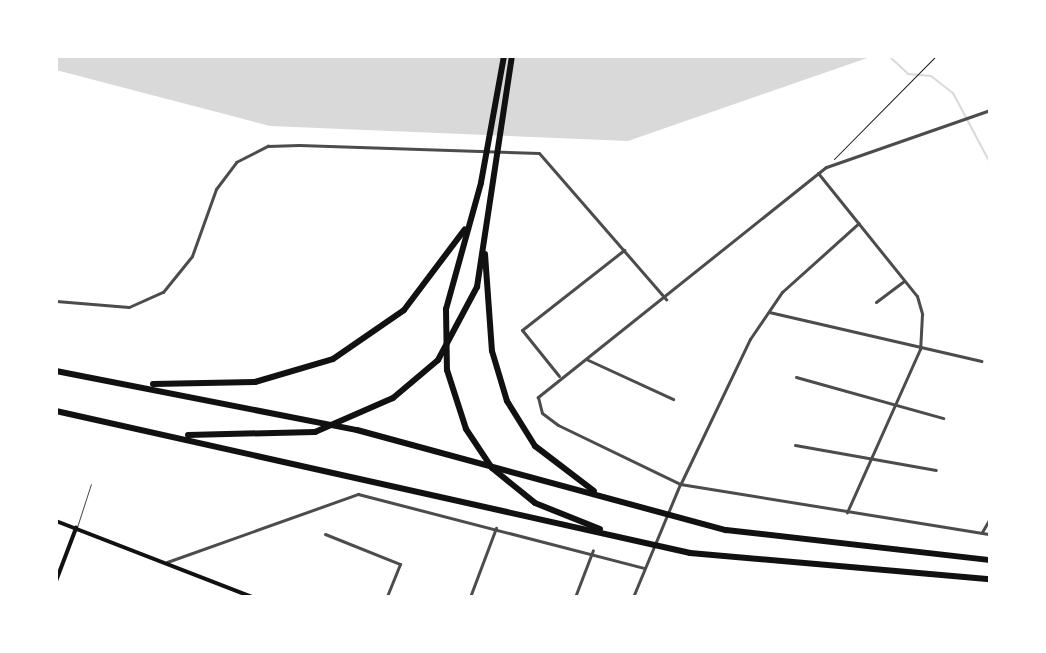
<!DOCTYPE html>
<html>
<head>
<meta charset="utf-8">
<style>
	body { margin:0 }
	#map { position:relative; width:1046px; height:653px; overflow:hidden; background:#fff; font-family:Helvetica,sans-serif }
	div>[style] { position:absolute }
	.water>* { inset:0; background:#d9d9d9 }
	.stream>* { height:2px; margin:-1px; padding:0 1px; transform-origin:1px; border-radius:1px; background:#d9d9d9 }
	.path>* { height:1px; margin:-0.5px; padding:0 0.5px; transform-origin:0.5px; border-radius:0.5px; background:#111 }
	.service>* { height:1px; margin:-0.5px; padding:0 0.5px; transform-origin:0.5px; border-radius:0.5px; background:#4c4c4c }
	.minor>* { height:3px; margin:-1.5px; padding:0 1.5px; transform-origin:1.5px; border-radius:1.5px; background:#4c4c4c }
	.tertiary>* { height:3px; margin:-1.5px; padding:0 1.5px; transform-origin:1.5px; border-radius:1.5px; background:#4c4c4c }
	.secondary>* { height:4px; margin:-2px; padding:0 2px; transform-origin:2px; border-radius:2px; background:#111 }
	.primary>* { height:4px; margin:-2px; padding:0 2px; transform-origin:2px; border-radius:2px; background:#111 }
	.motorway>* { height:6px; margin:-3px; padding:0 3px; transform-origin:3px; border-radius:3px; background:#111 }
	span { translate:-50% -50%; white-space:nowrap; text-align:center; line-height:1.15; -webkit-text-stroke:8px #fff; paint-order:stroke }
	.frame { position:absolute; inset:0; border:58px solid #fff; pointer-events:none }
</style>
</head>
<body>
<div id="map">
	<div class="water">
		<i style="clip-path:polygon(56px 56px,873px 56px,628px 141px,270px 126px,56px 70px)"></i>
	</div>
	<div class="stream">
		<i style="left:889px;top:56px;width:26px;rotate:43deg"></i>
		<i style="left:908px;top:74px;width:23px;rotate:5deg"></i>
		<i style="left:931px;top:76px;width:28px;rotate:38deg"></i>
		<i style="left:953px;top:93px;width:79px;rotate:62.1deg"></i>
	</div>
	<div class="path">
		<i style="left:834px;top:159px;width:145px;rotate:-45.3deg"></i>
	</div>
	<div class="service">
		<i style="left:77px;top:527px;width:45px;rotate:-72deg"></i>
	</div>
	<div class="minor">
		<i style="left:818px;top:173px;width:158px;rotate:51.2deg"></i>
		<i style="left:917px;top:296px;width:19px;rotate:74deg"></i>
		<i style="left:922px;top:314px;width:35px;rotate:93deg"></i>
		<i style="left:920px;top:349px;width:179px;rotate:114.1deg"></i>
		<i style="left:876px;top:302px;width:35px;rotate:-37deg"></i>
		<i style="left:769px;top:312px;width:218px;rotate:13deg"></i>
		<i style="left:586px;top:359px;width:96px;rotate:24.7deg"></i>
		<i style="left:559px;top:376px;width:59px;rotate:-128.8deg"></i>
		<i style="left:522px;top:330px;width:130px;rotate:-38.1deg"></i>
		<i style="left:796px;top:377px;width:153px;rotate:15.6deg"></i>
		<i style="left:795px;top:445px;width:143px;rotate:10.1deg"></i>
		<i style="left:681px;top:483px;width:160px;rotate:-64.4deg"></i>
		<i style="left:750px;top:339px;width:57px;rotate:-55.8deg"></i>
		<i style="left:782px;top:292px;width:103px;rotate:-41.9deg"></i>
		<i style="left:982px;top:532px;width:16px;rotate:-60deg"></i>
		<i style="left:325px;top:534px;width:81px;rotate:21.8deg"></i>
		<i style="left:400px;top:564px;width:35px;rotate:112deg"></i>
		<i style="left:470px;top:597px;width:74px;rotate:-69.4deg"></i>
		<i style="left:575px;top:597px;width:50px;rotate:-69deg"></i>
		<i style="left:728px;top:597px;width:25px"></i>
	</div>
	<div class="tertiary">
		<i style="left:990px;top:110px;width:174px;rotate:160.8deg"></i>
		<i style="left:826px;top:167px;width:369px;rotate:141.4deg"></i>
		<i style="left:538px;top:397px;width:16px;rotate:76deg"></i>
		<i style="left:542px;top:413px;width:20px;rotate:37deg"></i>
		<i style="left:558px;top:425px;width:136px;rotate:25.8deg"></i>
		<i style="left:680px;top:484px;width:314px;rotate:9.2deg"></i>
		<i style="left:56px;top:301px;width:73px;rotate:4.7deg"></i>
		<i style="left:129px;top:307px;width:37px;rotate:-24deg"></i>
		<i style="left:163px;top:292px;width:46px;rotate:-51.1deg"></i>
		<i style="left:192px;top:256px;width:71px;rotate:-70.3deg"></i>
		<i style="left:216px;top:189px;width:34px;rotate:-53deg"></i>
		<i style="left:236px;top:162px;width:36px;rotate:-27deg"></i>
		<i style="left:268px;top:146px;width:31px;rotate:-2deg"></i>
		<i style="left:299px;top:145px;width:240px;rotate:1.9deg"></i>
		<i style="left:539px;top:153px;width:194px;rotate:49deg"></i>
		<i style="left:167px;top:562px;width:203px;rotate:-19.6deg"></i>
		<i style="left:358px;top:494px;width:296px;rotate:14.5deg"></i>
		<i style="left:633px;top:597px;width:122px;rotate:-67.4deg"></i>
	</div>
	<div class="secondary">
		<i style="left:56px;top:581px;width:57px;rotate:-69.3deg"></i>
	</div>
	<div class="primary">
		<i style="left:56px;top:521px;width:210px;rotate:21.2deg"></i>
	</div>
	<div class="motorway">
		<i style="left:504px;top:56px;width:129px;rotate:100.3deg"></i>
		<i style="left:481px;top:183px;width:131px;rotate:105.5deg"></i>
		<i style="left:446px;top:309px;width:61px;rotate:89.1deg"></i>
		<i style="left:447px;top:370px;width:62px;rotate:72.1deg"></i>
		<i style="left:466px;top:429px;width:47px;rotate:56.3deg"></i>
		<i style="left:492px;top:468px;width:55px;rotate:39.1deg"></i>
		<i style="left:535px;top:503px;width:70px;rotate:21.8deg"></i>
		<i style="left:485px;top:254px;width:97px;rotate:85.9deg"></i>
		<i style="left:492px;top:351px;width:52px;rotate:73.3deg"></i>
		<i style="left:507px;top:401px;width:53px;rotate:58.1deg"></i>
		<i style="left:535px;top:446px;width:74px;rotate:37.3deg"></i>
		<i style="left:56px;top:371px;width:307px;rotate:11.1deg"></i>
		<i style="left:357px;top:430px;width:382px;rotate:15.2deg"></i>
		<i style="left:726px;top:530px;width:266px;rotate:6.5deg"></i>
		<i style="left:153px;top:384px;width:102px;rotate:-1.1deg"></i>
		<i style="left:255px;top:382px;width:81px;rotate:-16.4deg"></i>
		<i style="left:333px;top:359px;width:86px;rotate:-34.6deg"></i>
		<i style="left:404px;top:310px;width:101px;rotate:-53deg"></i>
		<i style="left:56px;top:411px;width:650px;rotate:12.62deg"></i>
		<i style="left:690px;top:553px;width:301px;rotate:5deg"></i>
		<i style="left:188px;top:435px;width:127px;rotate:-1.4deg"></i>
		<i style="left:315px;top:432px;width:85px;rotate:-23.6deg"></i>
		<i style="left:393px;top:398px;width:59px;rotate:-40.2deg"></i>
		<i style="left:438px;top:360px;width:83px;rotate:-61.9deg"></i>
		<i style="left:477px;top:287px;width:234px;rotate:-81.4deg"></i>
	</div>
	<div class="frame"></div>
</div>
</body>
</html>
